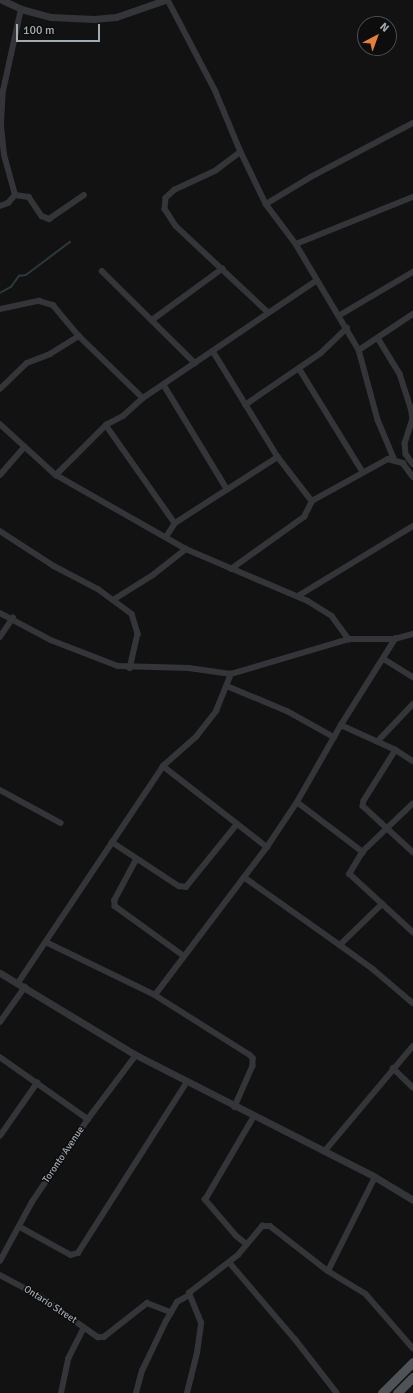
<!DOCTYPE html>
<html>
<head>
<meta charset="utf-8">
<style>
	body { margin:0 }
	#map { position:relative; width:413px; height:1393px; overflow:hidden; background:#121213; font-family:Signika,sans-serif }
	div>[style] { position:absolute }
	.stream>* { height:1.5px; margin:-0.75px; padding:0 0.75px; transform-origin:0.75px; border-radius:0.75px; background:#2c383b }
	.minor>* { height:5.5px; margin:-2.75px; padding:0 2.75px; transform-origin:2.75px; border-radius:2.75px; background:#333538 }
	.tertiary>* { height:7px; margin:-3.5px; padding:0 3.5px; transform-origin:3.5px; border-radius:3.5px; background:#333538 }
	.primary>* { height:9px; margin:-4.5px; padding:0 4.5px; transform-origin:4.5px; border-radius:4.5px; background:#4f5357 }
	span { translate:-50% -50%; white-space:nowrap; text-align:center; line-height:1.15; -webkit-text-stroke:3px #0d0d0e; paint-order:stroke }
	.street-label { font-size:10px; color:#a4acb3 }
	.north { position:absolute; left:357px; top:16px; width:40px; height:40px; box-sizing:border-box; background:#0d0d0e; border:1px solid #494d50; border-radius:50%; rotate:41deg; font-size:11px; font-weight:700; line-height:16px; text-align:center; color:#a4acb3 }
	.north::after { content:''; display:block; margin:auto; width:14px; height:18px; background:#e67f37; clip-path:polygon(50% 0,100% 100%,50% 72%,0 100%) }
	.scale { position:absolute; left:16px; top:24px; width:84px; height:18px; box-sizing:border-box; border:2px solid #a4acb3; border-top:0; padding-left:5px; font-size:12px; line-height:14px; white-space:nowrap; color:#a4acb3; -webkit-text-stroke:3px #0d0d0e; paint-order:stroke }
</style>
</head>
<body>
<div id="map">
	<div class="stream">
		<i style="left:0;top:293px;width:13px;rotate:-29deg"></i>
		<i style="left:11px;top:287px;width:14px;rotate:-54deg"></i>
		<i style="left:19px;top:276px;width:7px;rotate:-8deg"></i>
		<i style="left:26px;top:275px;width:55px;rotate:-36.9deg"></i>
	</div>
	<div class="minor">
		<i style="left:168px;top:0;width:104px;rotate:62.4deg"></i>
		<i style="left:216px;top:92px;width:65px;rotate:67.4deg"></i>
		<i style="left:241px;top:152px;width:58px;rotate:64.3deg"></i>
		<i style="left:266px;top:204px;width:50px;rotate:53.1deg"></i>
		<i style="left:296px;top:244px;width:123px;rotate:59.3deg"></i>
		<i style="left:359px;top:350px;width:73px;rotate:74.8deg"></i>
		<i style="left:378px;top:420px;width:41px;rotate:67.2deg"></i>
		<i style="left:241px;top:152px;width:31px;rotate:143deg"></i>
		<i style="left:216px;top:171px;width:45px;rotate:155.1deg"></i>
		<i style="left:175px;top:190px;width:12px;rotate:138deg"></i>
		<i style="left:166px;top:198px;width:11px;rotate:95deg"></i>
		<i style="left:165px;top:209px;width:20px;rotate:57deg"></i>
		<i style="left:176px;top:226px;width:126px;rotate:43.1deg"></i>
		<i style="left:15px;top:195px;width:14px;rotate:8deg"></i>
		<i style="left:29px;top:197px;width:23px;rotate:56deg"></i>
		<i style="left:42px;top:216px;width:8px;rotate:23deg"></i>
		<i style="left:49px;top:219px;width:42px;rotate:-34.4deg"></i>
		<i style="left:266px;top:204px;width:52px;rotate:-31deg"></i>
		<i style="left:311px;top:177px;width:115px;rotate:-27.9deg"></i>
		<i style="left:0;top:206px;width:9px;rotate:-21deg"></i>
		<i style="left:8px;top:203px;width:11px;rotate:-49deg"></i>
		<i style="left:15px;top:195px;width:41px;rotate:-105.4deg"></i>
		<i style="left:4px;top:155px;width:31px;rotate:-96deg"></i>
		<i style="left:1px;top:124px;width:33px;rotate:-87deg"></i>
		<i style="left:3px;top:91px;width:84px;rotate:-77.6deg"></i>
		<i style="left:296px;top:244px;width:126px;rotate:-21.9deg"></i>
		<i style="left:102px;top:271px;width:131px;rotate:44.7deg"></i>
		<i style="left:0;top:309px;width:40px;rotate:-12deg"></i>
		<i style="left:39px;top:301px;width:15px;rotate:16deg"></i>
		<i style="left:53px;top:305px;width:40px;rotate:50deg"></i>
		<i style="left:79px;top:336px;width:89px;rotate:44.1deg"></i>
		<i style="left:340px;top:315px;width:85px;rotate:-30.5deg"></i>
		<i style="left:152px;top:320px;width:87px;rotate:-36.1deg"></i>
		<i style="left:378px;top:338px;width:42px;rotate:58.6deg"></i>
		<i style="left:400px;top:374px;width:35px;rotate:72deg"></i>
		<i style="left:411px;top:407px;width:12px;rotate:81deg"></i>
		<i style="left:413px;top:419px;width:25px;rotate:108deg"></i>
		<i style="left:405px;top:443px;width:11px;rotate:85deg"></i>
		<i style="left:406px;top:454px;width:12px;rotate:55deg"></i>
		<i style="left:359px;top:350px;width:65px;rotate:-33.7deg"></i>
		<i style="left:213px;top:351px;width:124px;rotate:58.5deg"></i>
		<i style="left:278px;top:457px;width:56px;rotate:52.3deg"></i>
		<i style="left:312px;top:501px;width:87px;rotate:-28.9deg"></i>
		<i style="left:388px;top:459px;width:16px;rotate:15deg"></i>
		<i style="left:403px;top:463px;width:17px;rotate:54deg"></i>
		<i style="left:299px;top:368px;width:122px;rotate:58.4deg"></i>
		<i style="left:164px;top:385px;width:122px;rotate:58.8deg"></i>
		<i style="left:0;top:389px;width:37px;rotate:-44deg"></i>
		<i style="left:27px;top:363px;width:25px;rotate:-21deg"></i>
		<i style="left:50px;top:354px;width:34px;rotate:-32deg"></i>
		<i style="left:245px;top:405px;width:92px;rotate:-34.4deg"></i>
		<i style="left:321px;top:353px;width:36px;rotate:-44deg"></i>
		<i style="left:0;top:424px;width:76px;rotate:42.3deg"></i>
		<i style="left:56px;top:475px;width:150px;rotate:29.6deg"></i>
		<i style="left:186px;top:549px;width:133px;rotate:23.1deg"></i>
		<i style="left:308px;top:601px;width:28px;rotate:32deg"></i>
		<i style="left:332px;top:616px;width:29px;rotate:54deg"></i>
		<i style="left:106px;top:425px;width:120px;rotate:54.9deg"></i>
		<i style="left:0;top:475px;width:37px;rotate:-49deg"></i>
		<i style="left:56px;top:475px;width:71px;rotate:-45deg"></i>
		<i style="left:106px;top:425px;width:19px;rotate:-28deg"></i>
		<i style="left:123px;top:416px;width:27px;rotate:-42deg"></i>
		<i style="left:143px;top:398px;width:210px;rotate:-34.1deg"></i>
		<i style="left:0;top:531px;width:64px;rotate:32.9deg"></i>
		<i style="left:54px;top:566px;width:50px;rotate:27.6deg"></i>
		<i style="left:98px;top:589px;width:42px;rotate:36.3deg"></i>
		<i style="left:132px;top:614px;width:21px;rotate:73deg"></i>
		<i style="left:138px;top:634px;width:35px;rotate:103deg"></i>
		<i style="left:166px;top:537px;width:17px;rotate:-57deg"></i>
		<i style="left:175px;top:523px;width:122px;rotate:-32.7deg"></i>
		<i style="left:231px;top:569px;width:90px;rotate:-35.5deg"></i>
		<i style="left:304px;top:517px;width:18px;rotate:-63deg"></i>
		<i style="left:298px;top:596px;width:135px;rotate:-31.3deg"></i>
		<i style="left:113px;top:600px;width:47px;rotate:-32deg"></i>
		<i style="left:153px;top:575px;width:42px;rotate:-38.2deg"></i>
		<i style="left:0;top:613px;width:58px;rotate:27.9deg"></i>
		<i style="left:51px;top:640px;width:72px;rotate:21.2deg"></i>
		<i style="left:118px;top:666px;width:71px;rotate:1.6deg"></i>
		<i style="left:189px;top:668px;width:42px;rotate:8.1deg"></i>
		<i style="left:231px;top:674px;width:123px;rotate:-16.5deg"></i>
		<i style="left:349px;top:639px;width:46px"></i>
		<i style="left:395px;top:639px;width:19px;rotate:-16deg"></i>
		<i style="left:0;top:637px;width:23px;rotate:-56deg"></i>
		<i style="left:384px;top:659px;width:34px;rotate:32deg"></i>
		<i style="left:227px;top:686px;width:65px;rotate:22.6deg"></i>
		<i style="left:287px;top:711px;width:54px;rotate:29deg"></i>
		<i style="left:341px;top:725px;width:60px;rotate:24.4deg"></i>
		<i style="left:396px;top:750px;width:20px;rotate:33deg"></i>
		<i style="left:377px;top:742px;width:52px;rotate:-46.5deg"></i>
		<i style="left:396px;top:750px;width:60px;rotate:122.1deg"></i>
		<i style="left:364px;top:801px;width:5px;rotate:101deg"></i>
		<i style="left:363px;top:806px;width:68px;rotate:42.6deg"></i>
		<i style="left:163px;top:766px;width:132px;rotate:37.9deg"></i>
		<i style="left:0;top:790px;width:69px;rotate:28.4deg"></i>
		<i style="left:297px;top:802px;width:83px;rotate:37.1deg"></i>
		<i style="left:413px;top:804px;width:69px;rotate:136.2deg"></i>
		<i style="left:363px;top:852px;width:26px;rotate:121deg"></i>
		<i style="left:350px;top:874px;width:86px;rotate:42.6deg"></i>
		<i style="left:112px;top:842px;width:80px;rotate:33.3deg"></i>
		<i style="left:179px;top:886px;width:7px;rotate:8deg"></i>
		<i style="left:186px;top:887px;width:81px;rotate:-51deg"></i>
		<i style="left:137px;top:859px;width:47px;rotate:118.2deg"></i>
		<i style="left:115px;top:900px;width:6px;rotate:90deg"></i>
		<i style="left:115px;top:906px;width:85px;rotate:35.9deg"></i>
		<i style="left:244px;top:877px;width:118px;rotate:35.3deg"></i>
		<i style="left:340px;top:945px;width:59px;rotate:-44.3deg"></i>
		<i style="left:46px;top:942px;width:121px;rotate:25.9deg"></i>
		<i style="left:155px;top:995px;width:112px;rotate:32.3deg"></i>
		<i style="left:250px;top:1055px;width:4px;rotate:45deg"></i>
		<i style="left:253px;top:1058px;width:8px;rotate:90deg"></i>
		<i style="left:253px;top:1066px;width:45px;rotate:113.7deg"></i>
		<i style="left:340px;top:945px;width:41px;rotate:36deg"></i>
		<i style="left:373px;top:969px;width:52px;rotate:40.4deg"></i>
		<i style="left:18px;top:983px;width:261px;rotate:-56.2deg"></i>
		<i style="left:163px;top:766px;width:44px;rotate:-41.3deg"></i>
		<i style="left:196px;top:737px;width:33px;rotate:-52deg"></i>
		<i style="left:216px;top:711px;width:40px;rotate:-68deg"></i>
		<i style="left:155px;top:995px;width:186px;rotate:-52.9deg"></i>
		<i style="left:267px;top:847px;width:54px;rotate:-56.3deg"></i>
		<i style="left:297px;top:802px;width:89px;rotate:-60.3deg"></i>
		<i style="left:341px;top:725px;width:102px;rotate:-57.9deg"></i>
		<i style="left:0;top:1022px;width:43px;rotate:-54.5deg"></i>
		<i style="left:0;top:1057px;width:108px;rotate:35.2deg"></i>
		<i style="left:393px;top:1068px;width:28px;rotate:44deg"></i>
		<i style="left:0;top:1136px;width:65px;rotate:-55.1deg"></i>
		<i style="left:324px;top:1152px;width:138px;rotate:-50deg"></i>
		<i style="left:20px;top:1227px;width:58px;rotate:28.8deg"></i>
		<i style="left:71px;top:1255px;width:7px;rotate:-16deg"></i>
		<i style="left:78px;top:1253px;width:203px;rotate:-57.5deg"></i>
		<i style="left:247px;top:1245px;width:14px;rotate:-141deg"></i>
		<i style="left:236px;top:1236px;width:48px;rotate:-130.7deg"></i>
		<i style="left:205px;top:1200px;width:97px;rotate:-59.7deg"></i>
		<i style="left:0;top:1261px;width:67px;rotate:-61.5deg"></i>
		<i style="left:32px;top:1202px;width:100px;rotate:-56deg"></i>
		<i style="left:88px;top:1119px;width:80px;rotate:-53.1deg"></i>
		<i style="left:230px;top:1263px;width:100px;rotate:49.5deg"></i>
		<i style="left:295px;top:1339px;width:68px;rotate:52.1deg"></i>
		<i style="left:328px;top:1271px;width:105px;rotate:-63.4deg"></i>
		<i style="left:0;top:1275px;width:47px;rotate:28.2deg"></i>
		<i style="left:41px;top:1297px;width:70px;rotate:35.1deg"></i>
		<i style="left:98px;top:1337px;width:6px"></i>
		<i style="left:104px;top:1337px;width:55px;rotate:-38.3deg"></i>
		<i style="left:147px;top:1303px;width:26px;rotate:21deg"></i>
		<i style="left:61px;top:1393px;width:35px;rotate:-78deg"></i>
		<i style="left:68px;top:1359px;width:35px;rotate:-63deg"></i>
		<i style="left:136px;top:1393px;width:23px;rotate:-75deg"></i>
		<i style="left:142px;top:1371px;width:55px;rotate:-64.4deg"></i>
		<i style="left:166px;top:1321px;width:22px;rotate:-60deg"></i>
		<i style="left:177px;top:1302px;width:13px;rotate:-29deg"></i>
		<i style="left:187px;top:1393px;width:41px;rotate:-76deg"></i>
		<i style="left:197px;top:1353px;width:30px;rotate:-82deg"></i>
		<i style="left:201px;top:1323px;width:32px;rotate:-112deg"></i>
		<i style="left:189px;top:1293px;width:62px;rotate:-37.8deg"></i>
		<i style="left:238px;top:1255px;width:38px;rotate:-50deg"></i>
		<i style="left:262px;top:1226px;width:8px"></i>
		<i style="left:270px;top:1226px;width:73px;rotate:37.8deg"></i>
		<i style="left:328px;top:1271px;width:44px;rotate:31.2deg"></i>
		<i style="left:366px;top:1294px;width:72px;rotate:49deg"></i>
	</div>
	<div class="tertiary">
		<i style="left:2px;top:0;width:21px;rotate:25deg"></i>
		<i style="left:21px;top:9px;width:31px;rotate:15deg"></i>
		<i style="left:51px;top:17px;width:43px;rotate:2.7deg"></i>
		<i style="left:94px;top:19px;width:22px;rotate:-5deg"></i>
		<i style="left:116px;top:17px;width:52px;rotate:-19.1deg"></i>
		<i style="left:0;top:973px;width:159px;rotate:31.1deg"></i>
		<i style="left:136px;top:1055px;width:268px;rotate:27deg"></i>
		<i style="left:375px;top:1177px;width:44px;rotate:31.2deg"></i>
	</div>
	<div class="primary">
		<i style="left:382px;top:1393px;width:44px;rotate:-45deg"></i>
		<i style="left:397px;top:1393px;width:23px;rotate:-45deg"></i>
	</div>
	<div class="street-label">
		<span style="left:64px;top:1155px;rotate:-56deg">Toronto Avenue</span>
		<span style="left:50px;top:1305px;rotate:33deg">Ontario Street</span>
	</div>
	<div class="north">N</div>
	<div class="scale">100 m</div>
</div>
</body>
</html>
